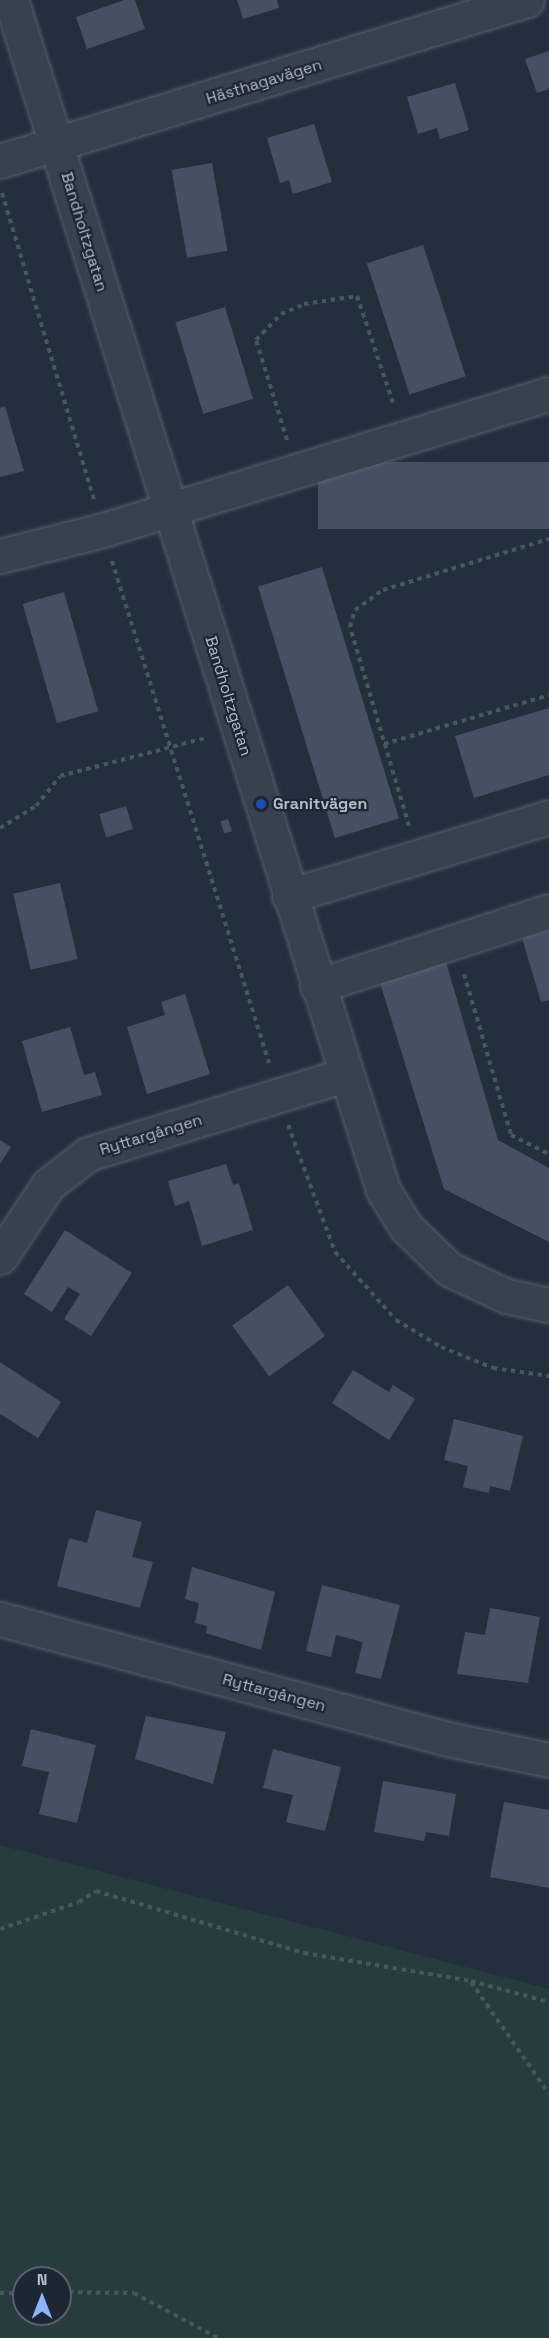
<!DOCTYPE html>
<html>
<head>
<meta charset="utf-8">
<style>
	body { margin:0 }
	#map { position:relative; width:549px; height:2338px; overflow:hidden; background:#242f3e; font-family:"Space Grotesk",sans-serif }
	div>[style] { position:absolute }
	.green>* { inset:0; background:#263c3f }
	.building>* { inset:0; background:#455162; transform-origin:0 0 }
	.path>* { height:4px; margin-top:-2px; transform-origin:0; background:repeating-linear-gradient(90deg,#44595c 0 4.5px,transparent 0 9px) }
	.roads { filter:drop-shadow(0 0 2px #565f6c) drop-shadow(0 0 2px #565f6c) }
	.minor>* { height:33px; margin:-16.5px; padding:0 16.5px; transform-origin:16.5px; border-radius:16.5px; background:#38414e }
	.dots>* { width:16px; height:16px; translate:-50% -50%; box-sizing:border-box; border:3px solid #1d2633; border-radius:50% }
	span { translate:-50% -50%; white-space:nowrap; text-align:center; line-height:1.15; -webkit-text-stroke:4.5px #1d2633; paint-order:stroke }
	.street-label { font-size:16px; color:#b4bcc9 }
	.poi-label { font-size:16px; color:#b4bcc9; font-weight:700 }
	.left { translate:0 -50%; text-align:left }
	.north { position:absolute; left:12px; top:2266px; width:60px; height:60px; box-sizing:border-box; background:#1d2633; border:2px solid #59626f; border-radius:50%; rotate:0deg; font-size:16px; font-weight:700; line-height:24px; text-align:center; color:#b4bcc9 }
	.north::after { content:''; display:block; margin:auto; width:21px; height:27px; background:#8ab4f8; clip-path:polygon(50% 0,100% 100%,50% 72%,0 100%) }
</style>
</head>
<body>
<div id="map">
	<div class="green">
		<i style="clip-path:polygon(evenodd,0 1845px,549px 1989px,549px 2338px,0 2338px,0 1845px,24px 2278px,60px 2278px,60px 2314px,24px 2314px,24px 2278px)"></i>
	</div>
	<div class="building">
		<i style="clip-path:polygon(124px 0,135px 0,145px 29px,87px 49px,76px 17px)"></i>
		<i style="clip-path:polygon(237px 0,277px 0,279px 8px,243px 19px)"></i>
		<i style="clip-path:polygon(549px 51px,549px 89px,537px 93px,525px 59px)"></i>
		<i style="clip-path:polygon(455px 83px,469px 130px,440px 139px,437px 128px,418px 134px,407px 97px)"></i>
		<i style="clip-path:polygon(314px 124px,332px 182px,293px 194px,289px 180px,280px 183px,267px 138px)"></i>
		<i style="left:212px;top:163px;width:89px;height:41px;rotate:80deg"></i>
		<i style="left:423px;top:245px;width:138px;height:59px;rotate:72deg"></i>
		<i style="left:225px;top:307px;width:96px;height:52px;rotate:73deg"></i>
		<i style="clip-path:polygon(5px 406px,24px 471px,0 477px,0 408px)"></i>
		<i style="left:549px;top:462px;width:67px;height:231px;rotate:90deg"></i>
		<i style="left:322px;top:567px;width:263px;height:67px;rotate:73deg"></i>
		<i style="left:64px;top:592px;width:124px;height:43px;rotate:74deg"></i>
		<i style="clip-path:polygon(549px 708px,549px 775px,474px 798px,455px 736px)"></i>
		<i style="left:126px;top:806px;width:24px;height:28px;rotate:73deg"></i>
		<i style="left:228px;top:819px;width:13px;height:8px;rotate:72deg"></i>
		<i style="left:60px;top:883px;width:78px;height:48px;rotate:77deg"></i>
		<i style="clip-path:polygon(549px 930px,549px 1000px,541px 1002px,522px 938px)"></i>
		<i style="clip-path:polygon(446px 962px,498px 1140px,549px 1168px,549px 1242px,444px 1189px,380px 983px)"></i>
		<i style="clip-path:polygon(185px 994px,210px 1074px,147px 1094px,127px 1027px,165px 1015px,161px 1002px)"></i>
		<i style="clip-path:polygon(70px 1027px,84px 1075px,95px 1072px,102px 1095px,42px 1112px,22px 1041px)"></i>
		<i style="clip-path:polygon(0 1140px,11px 1147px,0 1164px)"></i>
		<i style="clip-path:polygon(226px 1164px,233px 1185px,239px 1183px,253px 1230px,202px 1246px,189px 1201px,175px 1206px,168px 1181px)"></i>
		<i style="clip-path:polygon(65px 1230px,132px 1273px,91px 1336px,64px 1319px,80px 1294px,68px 1287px,52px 1312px,24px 1294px)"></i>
		<i style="left:288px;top:1285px;width:63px;height:69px;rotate:54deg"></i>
		<i style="clip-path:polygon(0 1362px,61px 1402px,38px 1438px,0 1414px)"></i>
		<i style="clip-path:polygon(353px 1370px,389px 1392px,393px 1385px,415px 1399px,389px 1440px,332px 1403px)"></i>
		<i style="clip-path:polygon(454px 1419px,523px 1436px,510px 1491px,490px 1486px,489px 1493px,463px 1487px,468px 1466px,444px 1460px)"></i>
		<i style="clip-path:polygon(96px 1510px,142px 1522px,132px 1557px,153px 1562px,140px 1608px,57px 1586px,69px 1538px,87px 1543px)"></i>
		<i style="clip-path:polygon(192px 1567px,275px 1592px,261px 1650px,206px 1633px,207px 1626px,195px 1623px,199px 1603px,185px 1599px)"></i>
		<i style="clip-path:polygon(322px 1585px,400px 1605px,381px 1679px,355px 1673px,363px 1642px,336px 1635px,331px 1657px,306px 1651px)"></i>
		<i style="clip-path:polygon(490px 1608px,540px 1617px,528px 1683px,457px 1674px,465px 1632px,485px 1635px)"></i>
		<i style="clip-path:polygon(146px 1716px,226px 1732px,213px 1784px,135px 1759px)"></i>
		<i style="clip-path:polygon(31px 1729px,96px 1745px,77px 1823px,39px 1814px,49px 1772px,22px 1766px)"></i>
		<i style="clip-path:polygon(273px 1749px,341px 1767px,325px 1831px,286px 1822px,293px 1795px,263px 1788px)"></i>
		<i style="clip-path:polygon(383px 1781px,456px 1794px,449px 1836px,426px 1832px,424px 1841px,374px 1832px)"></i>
		<i style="clip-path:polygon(504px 1802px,549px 1810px,549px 1888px,490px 1877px)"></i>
	</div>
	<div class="path">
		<i style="left:2px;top:193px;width:320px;rotate:73.3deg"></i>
		<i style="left:287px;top:440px;width:105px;rotate:-107.2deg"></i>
		<i style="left:256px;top:340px;width:36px;rotate:-46deg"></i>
		<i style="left:281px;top:314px;width:25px;rotate:-23deg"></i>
		<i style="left:304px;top:304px;width:54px;rotate:-8.6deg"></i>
		<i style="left:357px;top:296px;width:116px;rotate:71.4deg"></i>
		<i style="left:112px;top:561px;width:526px;rotate:72.63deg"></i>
		<i style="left:384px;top:744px;width:172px;rotate:-16.5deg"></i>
		<i style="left:409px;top:826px;width:208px;rotate:-106.5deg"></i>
		<i style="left:350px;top:627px;width:18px;rotate:-74deg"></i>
		<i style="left:355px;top:610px;width:34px;rotate:-36deg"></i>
		<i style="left:383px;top:590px;width:174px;rotate:-17.1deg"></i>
		<i style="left:0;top:828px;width:42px;rotate:-31.4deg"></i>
		<i style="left:36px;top:806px;width:38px;rotate:-51deg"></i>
		<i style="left:60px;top:776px;width:151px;rotate:-14.6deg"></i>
		<i style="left:464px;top:974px;width:168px;rotate:73.7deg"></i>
		<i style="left:511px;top:1135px;width:42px;rotate:26.6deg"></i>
		<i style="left:288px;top:1125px;width:135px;rotate:69.7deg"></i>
		<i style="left:335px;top:1252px;width:91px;rotate:48.1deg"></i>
		<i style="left:396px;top:1320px;width:52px;rotate:31deg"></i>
		<i style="left:441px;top:1347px;width:56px;rotate:22deg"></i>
		<i style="left:493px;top:1368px;width:57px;rotate:8.1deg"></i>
		<i style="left:0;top:1929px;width:83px;rotate:-18.9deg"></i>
		<i style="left:79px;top:1902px;width:20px;rotate:-33deg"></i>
		<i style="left:96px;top:1891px;width:217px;rotate:16.6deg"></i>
		<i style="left:304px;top:1953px;width:169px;rotate:9.5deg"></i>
		<i style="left:471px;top:1981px;width:81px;rotate:15.1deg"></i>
		<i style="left:471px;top:1982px;width:136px;rotate:55.1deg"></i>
		<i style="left:60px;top:2292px;width:74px;rotate:0.8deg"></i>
		<i style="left:134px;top:2293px;width:95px;rotate:28.2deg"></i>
		<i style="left:0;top:2293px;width:24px"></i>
	</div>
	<div class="roads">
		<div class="minor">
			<i style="left:11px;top:0;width:1247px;rotate:72.64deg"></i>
			<i style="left:383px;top:1190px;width:44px;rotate:58.1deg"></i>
			<i style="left:406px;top:1227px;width:60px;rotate:44.3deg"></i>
			<i style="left:449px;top:1269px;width:63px;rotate:25.3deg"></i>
			<i style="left:506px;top:1296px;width:44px;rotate:11.8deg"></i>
			<i style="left:0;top:161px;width:551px;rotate:-16.99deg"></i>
			<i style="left:0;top:556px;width:106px;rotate:-14.2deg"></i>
			<i style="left:103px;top:530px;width:466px;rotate:-17deg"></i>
			<i style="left:289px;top:896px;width:272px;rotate:-16.9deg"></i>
			<i style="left:317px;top:986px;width:244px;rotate:-17.9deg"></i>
			<i style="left:0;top:1257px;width:87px;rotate:-56.3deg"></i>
			<i style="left:48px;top:1185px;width:51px;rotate:-37.8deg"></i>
			<i style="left:88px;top:1154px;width:269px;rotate:-17.1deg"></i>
			<i style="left:0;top:1619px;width:459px;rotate:15deg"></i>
			<i style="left:443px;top:1738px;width:108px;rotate:11.7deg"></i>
		</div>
	</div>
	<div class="dots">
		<i style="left:261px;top:804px;background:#1a4fb4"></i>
	</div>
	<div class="street-label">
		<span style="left:264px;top:82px;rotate:-17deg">Hästhagavägen</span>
		<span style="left:84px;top:232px;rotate:73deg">Bandholtzgatan</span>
		<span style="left:228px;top:696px;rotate:73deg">Bandholtzgatan</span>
		<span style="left:151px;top:1135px;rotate:-17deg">Ryttargången</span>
		<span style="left:274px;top:1693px;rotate:15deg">Ryttargången</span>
	</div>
	<div class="poi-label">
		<span class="left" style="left:273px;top:804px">Granitvägen</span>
	</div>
	<div class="north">N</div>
</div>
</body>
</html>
